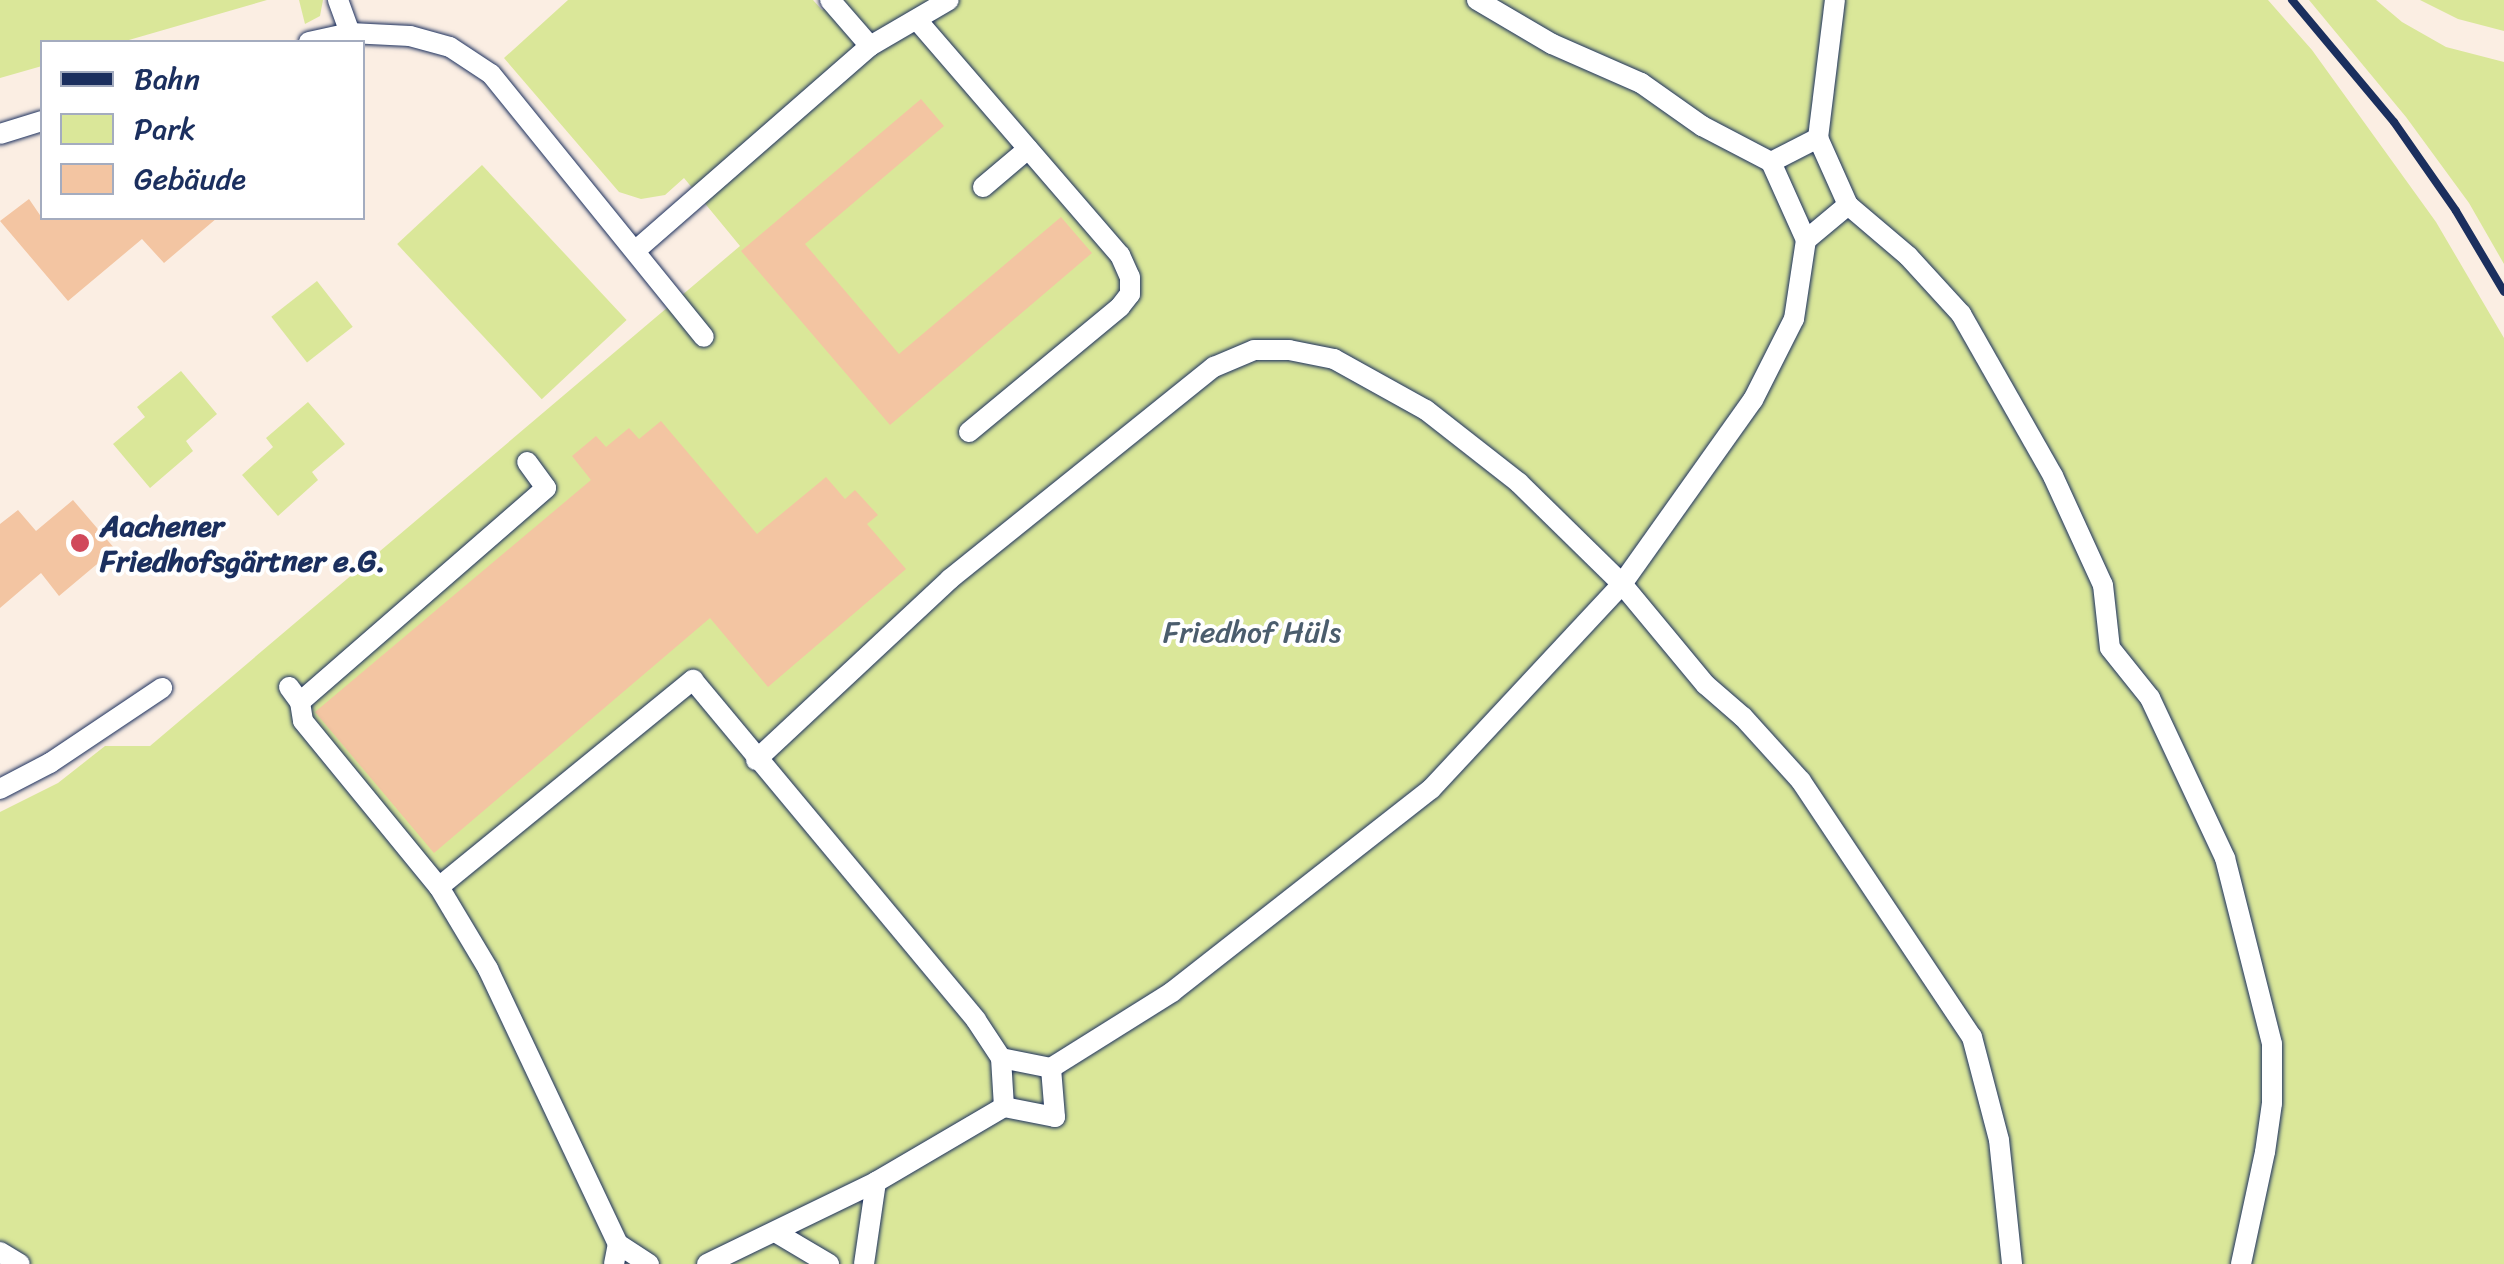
<!DOCTYPE html>
<html>
<head>
<meta charset="utf-8">
<style>
	body { margin:0 }
	#map { position:relative; width:2504px; height:1264px; overflow:hidden; background:#fbeee3; font-family:Sriracha,sans-serif }
	div>[style] { position:absolute }
	.green>* { inset:0; background:#dae799; transform-origin:0 0 }
	.building>* { inset:0; background:#f3c5a2 }
	.roads { filter:drop-shadow(0 0 2px #1b2f5e) drop-shadow(0 0 2px #1b2f5e) }
	.lane>* { height:20px; margin:-10px; padding:0 10px; transform-origin:10px; border-radius:10px; background:#fff }
	.rail>* { height:8px; margin:-4px; padding:0 4px; transform-origin:4px; border-radius:4px; background:#1b2f5e }
	.dots>* { width:28px; height:28px; translate:-50% -50%; box-sizing:border-box; border:5px solid #fff; border-radius:50% }
	span { translate:-50% -50%; white-space:nowrap; text-align:center; line-height:1.15; -webkit-text-stroke:8px #fff; paint-order:stroke }
	.poi-label { font-size:30px; color:#1b2f5e; font-weight:700 }
	.left { translate:0 -50%; text-align:left }
	.park-label { font-size:30px; color:#4b5d6d }
	.legend { position:absolute; left:40px; top:40px; width:325px; height:180px; box-sizing:border-box; background:#fff; border:2px solid #a4acbf; margin:0; padding:12px 18px; list-style:none; font-size:30px; color:#1b2f5e }
	.legend li { display:flex; align-items:center; gap:20px; height:50px }
	.legend b { width:50px; border:2px solid #a4acbf }
</style>
</head>
<body>
<div id="map">
	<div class="green">
		<i style="clip-path:polygon(0 0,267px 0,122px 42px,42px 42px,42px 66px,0 78px)"></i>
		<i style="clip-path:polygon(299px 0,323px 0,320px 16px,305px 24px)"></i>
		<i style="clip-path:polygon(568px 0,813px 0,822px 10px,839px 0,2268px 0,2312px 50px,2436px 222px,2504px 338px,2504px 1264px,0 1264px,0 812px,58px 783px,105px 746px,150px 746px,740px 246px,684px 178px,665px 195px,641px 199px,619px 192px,504px 58px)"></i>
		<i style="clip-path:polygon(2309px 0,2376px 0,2402px 22px,2446px 47px,2504px 62px,2504px 264px,2469px 203px,2406px 117px)"></i>
		<i style="clip-path:polygon(2420px 0,2504px 0,2504px 31px,2458px 19px)"></i>
		<i style="left:482px;top:165px;width:212px;height:116px;rotate:47deg"></i>
		<i style="left:317px;top:281px;width:58px;height:58px;rotate:52deg"></i>
		<i style="clip-path:polygon(181px 371px,217px 414px,186px 441px,193px 451px,150px 488px,113px 444px,145px 417px,137px 407px)"></i>
		<i style="clip-path:polygon(308px 402px,345px 444px,312px 472px,318px 480px,278px 516px,242px 475px,273px 447px,266px 438px)"></i>
	</div>
	<div class="building">
		<i style="clip-path:polygon(921px 99px,944px 126px,805px 244px,899px 354px,1061px 217px,1092px 253px,890px 425px,741px 251px)"></i>
		<i style="clip-path:polygon(29px 199px,42px 218px,217px 218px,164px 263px,142px 239px,68px 301px,0 221px)"></i>
		<i style="clip-path:polygon(661px 421px,757px 534px,826px 477px,845px 499px,855px 490px,878px 515px,867px 524px,906px 569px,768px 687px,710px 618px,434px 853px,315px 712px,591px 480px,572px 456px,596px 436px,606px 447px,629px 428px,639px 439px)"></i>
		<i style="clip-path:polygon(73px 500px,115px 549px,59px 596px,41px 573px,0 608px,0 524px,18px 510px,36px 531px)"></i>
	</div>
	<div class="roads">
		<div class="lane">
			<i style="left:338px;top:0;width:35px;rotate:70deg"></i>
			<i style="left:830px;top:0;width:61px;rotate:49deg"></i>
			<i style="left:917px;top:20px;width:311px;rotate:49.2deg"></i>
			<i style="left:1120px;top:255px;width:24px;rotate:66deg"></i>
			<i style="left:1130px;top:277px;width:17px;rotate:90deg"></i>
			<i style="left:1130px;top:294px;width:16px;rotate:128deg"></i>
			<i style="left:1120px;top:307px;width:196px;rotate:140.4deg"></i>
			<i style="left:309px;top:42px;width:42px;rotate:-12.4deg"></i>
			<i style="left:350px;top:33px;width:60px;rotate:2.9deg"></i>
			<i style="left:410px;top:36px;width:41px;rotate:15.4deg"></i>
			<i style="left:450px;top:47px;width:49px;rotate:33.4deg"></i>
			<i style="left:491px;top:74px;width:338px;rotate:51deg"></i>
			<i style="left:0;top:134px;width:44px;rotate:-17.2deg"></i>
			<i style="left:1771px;top:162px;width:53px;rotate:-27.1deg"></i>
			<i style="left:983px;top:187px;width:59px;rotate:-40.2deg"></i>
			<i style="left:1848px;top:205px;width:79px;rotate:40.4deg"></i>
			<i style="left:1908px;top:256px;width:79px;rotate:47.6deg"></i>
			<i style="left:1961px;top:314px;width:186px;rotate:60.4deg"></i>
			<i style="left:2053px;top:476px;width:120px;rotate:65.4deg"></i>
			<i style="left:2103px;top:585px;width:63px;rotate:83.7deg"></i>
			<i style="left:2110px;top:648px;width:64px;rotate:51.3deg"></i>
			<i style="left:2150px;top:698px;width:177px;rotate:64.9deg"></i>
			<i style="left:2225px;top:858px;width:192px;rotate:75.8deg"></i>
			<i style="left:2272px;top:1044px;width:59px;rotate:90deg"></i>
			<i style="left:2272px;top:1103px;width:49px;rotate:98.1deg"></i>
			<i style="left:2265px;top:1152px;width:115px;rotate:102.1deg"></i>
			<i style="left:1806px;top:240px;width:55px;rotate:-39.8deg"></i>
			<i style="left:1848px;top:205px;width:73px;rotate:-114.1deg"></i>
			<i style="left:1818px;top:138px;width:139px;rotate:-83deg"></i>
			<i style="left:635px;top:251px;width:312px;rotate:-41.1deg"></i>
			<i style="left:870px;top:46px;width:91px;rotate:-30.2deg"></i>
			<i style="left:289px;top:687px;width:19px;rotate:54deg"></i>
			<i style="left:300px;top:702px;width:19px;rotate:81deg"></i>
			<i style="left:303px;top:721px;width:215px;rotate:50.7deg"></i>
			<i style="left:439px;top:887px;width:96px;rotate:59.1deg"></i>
			<i style="left:488px;top:969px;width:304px;rotate:64.7deg"></i>
			<i style="left:300px;top:702px;width:326px;rotate:-41deg"></i>
			<i style="left:546px;top:488px;width:32px;rotate:-126deg"></i>
			<i style="left:756px;top:760px;width:265px;rotate:-43deg"></i>
			<i style="left:950px;top:579px;width:339px;rotate:-38.8deg"></i>
			<i style="left:1214px;top:367px;width:43px;rotate:-23deg"></i>
			<i style="left:1254px;top:350px;width:35px"></i>
			<i style="left:1289px;top:350px;width:46px;rotate:11.3deg"></i>
			<i style="left:1334px;top:359px;width:105px;rotate:29deg"></i>
			<i style="left:1426px;top:410px;width:118px;rotate:38.1deg"></i>
			<i style="left:1519px;top:483px;width:144px;rotate:44.4deg"></i>
			<i style="left:1622px;top:584px;width:131px;rotate:50.3deg"></i>
			<i style="left:1706px;top:685px;width:49px;rotate:40.9deg"></i>
			<i style="left:1743px;top:717px;width:86px;rotate:47.8deg"></i>
			<i style="left:1801px;top:781px;width:308px;rotate:56.3deg"></i>
			<i style="left:1972px;top:1037px;width:106px;rotate:75.3deg"></i>
			<i style="left:1999px;top:1140px;width:125px;rotate:84deg"></i>
			<i style="left:0;top:789px;width:56px;rotate:-27.5deg"></i>
			<i style="left:50px;top:763px;width:135px;rotate:-33.8deg"></i>
			<i style="left:439px;top:887px;width:328px;rotate:-39.2deg"></i>
			<i style="left:693px;top:680px;width:442px;rotate:50.2deg"></i>
			<i style="left:976px;top:1020px;width:45px;rotate:56.7deg"></i>
			<i style="left:1001px;top:1058px;width:49px;rotate:86.5deg"></i>
			<i style="left:1001px;top:1058px;width:51px;rotate:11.3deg"></i>
			<i style="left:775px;top:1232px;width:63px;rotate:30.7deg"></i>
			<i style="left:0;top:1252px;width:23px;rotate:31deg"></i>
			<i style="left:614px;top:1264px;width:20px;rotate:-79deg"></i>
			<i style="left:618px;top:1244px;width:37px;rotate:33deg"></i>
			<i style="left:707px;top:1264px;width:188px;rotate:-25.9deg"></i>
			<i style="left:876px;top:1182px;width:148px;rotate:-30.4deg"></i>
			<i style="left:1004px;top:1107px;width:52px;rotate:11.1deg"></i>
			<i style="left:1055px;top:1117px;width:49px;rotate:-94.7deg"></i>
			<i style="left:1051px;top:1068px;width:143px;rotate:-32.1deg"></i>
			<i style="left:1172px;top:992px;width:329px;rotate:-38.1deg"></i>
			<i style="left:1431px;top:789px;width:280px;rotate:-47deg"></i>
			<i style="left:1622px;top:584px;width:226px;rotate:-54.6deg"></i>
			<i style="left:1753px;top:400px;width:91px;rotate:-63.2deg"></i>
			<i style="left:1794px;top:319px;width:80px;rotate:-81.4deg"></i>
			<i style="left:1806px;top:240px;width:85px;rotate:-114.2deg"></i>
			<i style="left:1771px;top:162px;width:78px;rotate:-152.4deg"></i>
			<i style="left:1702px;top:126px;width:75px;rotate:-144.8deg"></i>
			<i style="left:1641px;top:83px;width:97px;rotate:-156.3deg"></i>
			<i style="left:1552px;top:44px;width:87px;rotate:-149.6deg"></i>
			<i style="left:864px;top:1264px;width:83px;rotate:-81.7deg"></i>
		</div>
	</div>
	<div class="rail">
		<i style="left:2292px;top:0;width:159px;rotate:50.1deg"></i>
		<i style="left:2394px;top:122px;width:108px;rotate:55.1deg"></i>
		<i style="left:2456px;top:211px;width:94px;rotate:59.3deg"></i>
	</div>
	<div class="dots">
		<i style="left:80px;top:543px;background:#d1495b"></i>
	</div>
	<div class="poi-label">
		<span class="left" style="left:100px;top:543px">Aachener<br>Friedhofsgärtner e.G.</span>
	</div>
	<div class="park-label">
		<span style="left:1252px;top:632px">Friedhof Hüls</span>
	</div>
	<ul class="legend">
	<li><b style="height:12px;background:#1b2f5e"></b>Bahn</li>
	<li><b style="height:28px;background:#dae799"></b>Park</li>
	<li><b style="height:28px;background:#f3c5a2"></b>Gebäude</li>
	</ul>
</div>
</body>
</html>
